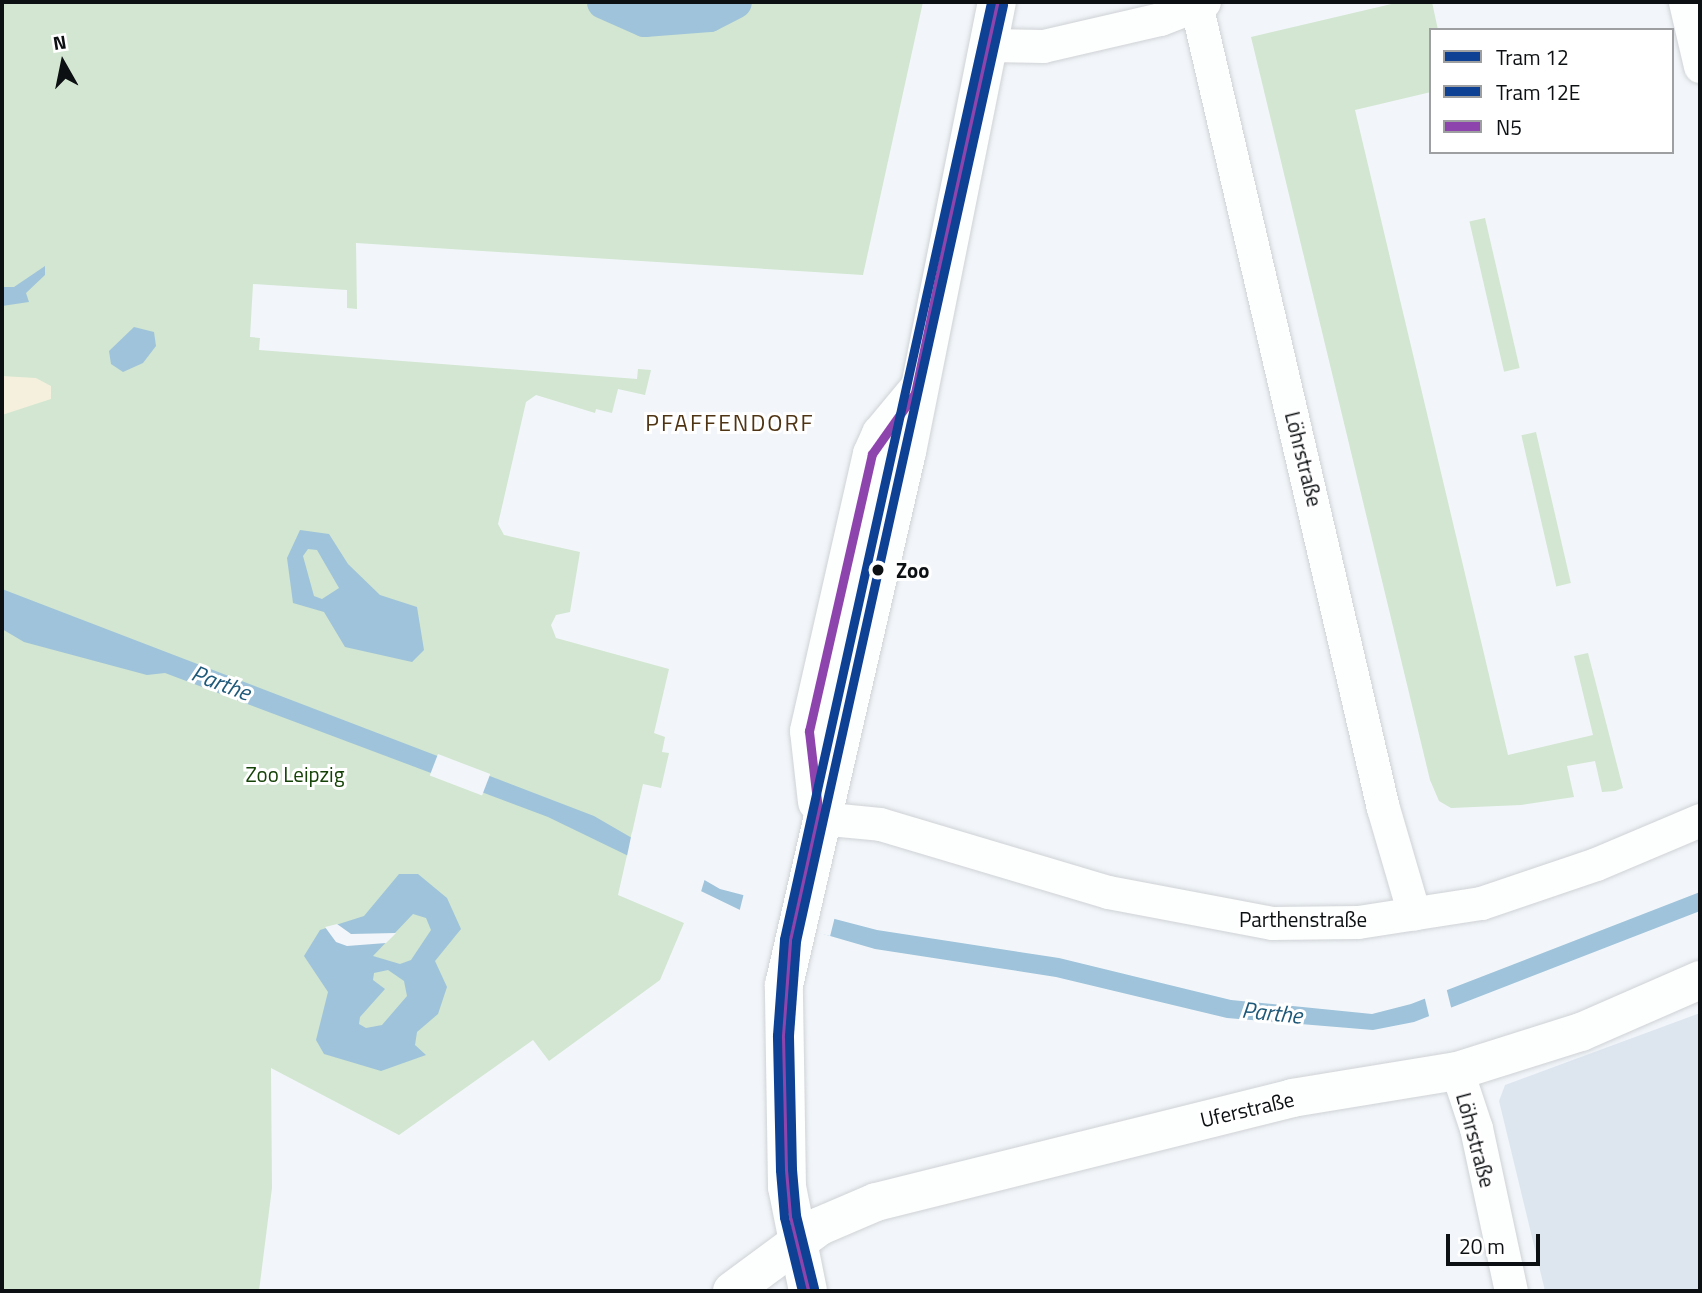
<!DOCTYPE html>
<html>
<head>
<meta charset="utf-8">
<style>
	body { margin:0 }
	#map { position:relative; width:1702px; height:1293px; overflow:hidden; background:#f2f6fa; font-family:"Titillium Web",sans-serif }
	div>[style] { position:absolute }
	.built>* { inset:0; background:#dde6ef }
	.green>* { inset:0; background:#d2e6d1; transform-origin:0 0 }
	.sand>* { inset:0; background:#f4f0dd }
	.water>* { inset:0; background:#9fc3da }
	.pier>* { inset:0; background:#f2f6fa; transform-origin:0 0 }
	.canal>* { height:33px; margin:-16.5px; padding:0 16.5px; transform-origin:16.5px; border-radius:16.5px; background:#9fc3da }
	.roads { filter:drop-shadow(0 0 2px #cfd2d5) drop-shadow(0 0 2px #cfd2d5) }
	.minor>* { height:33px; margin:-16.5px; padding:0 16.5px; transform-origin:16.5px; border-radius:16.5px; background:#fdfefe }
	.major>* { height:38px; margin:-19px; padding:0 19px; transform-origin:19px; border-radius:19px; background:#fdfefe }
	.bus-1>* { height:9px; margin:-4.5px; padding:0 4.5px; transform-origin:4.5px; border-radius:4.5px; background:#8e44ad }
	.tram-1>* { height:9px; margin:-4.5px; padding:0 4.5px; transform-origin:4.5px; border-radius:4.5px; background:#0e4094 }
	.tram-2>* { height:9px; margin:-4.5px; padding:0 4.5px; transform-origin:4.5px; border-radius:4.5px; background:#0e4094 }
	.dots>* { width:19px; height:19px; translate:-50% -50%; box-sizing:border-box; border:4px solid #fff; border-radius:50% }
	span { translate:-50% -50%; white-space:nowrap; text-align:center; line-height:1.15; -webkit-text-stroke:6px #fff; paint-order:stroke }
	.street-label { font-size:21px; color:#0d1012 }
	.stop-label { font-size:21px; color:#0d1012; font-weight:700 }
	.left { translate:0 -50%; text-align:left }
	.park-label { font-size:21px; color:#154207 }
	.neighbourhood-label { font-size:23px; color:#4f3414; letter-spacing:2px }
	.water-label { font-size:23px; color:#1f5979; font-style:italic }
	.frame { position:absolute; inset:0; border:4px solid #0d1012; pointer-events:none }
	.legend { position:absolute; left:1429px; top:28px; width:245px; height:126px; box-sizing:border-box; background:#fff; border:2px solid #9e9fa0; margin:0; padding:9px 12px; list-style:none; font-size:21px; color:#0d1012 }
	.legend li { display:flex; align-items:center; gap:14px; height:35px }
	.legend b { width:35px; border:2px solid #9e9fa0 }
	.north { position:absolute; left:28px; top:28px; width:70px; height:70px; -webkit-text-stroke:5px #fff; paint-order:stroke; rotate:351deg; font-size:19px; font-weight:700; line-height:28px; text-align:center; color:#0d1012 }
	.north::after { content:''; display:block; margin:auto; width:24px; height:32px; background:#0d1012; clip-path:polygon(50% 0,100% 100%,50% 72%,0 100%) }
	.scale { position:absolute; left:1446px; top:1234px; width:94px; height:32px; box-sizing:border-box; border:4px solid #0d1012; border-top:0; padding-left:9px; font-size:21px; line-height:24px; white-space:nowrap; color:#0d1012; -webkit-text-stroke:5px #fff; paint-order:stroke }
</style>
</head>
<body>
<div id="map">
	<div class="built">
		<i style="clip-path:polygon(1700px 1013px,1700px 1291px,1545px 1291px,1499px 1101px,1505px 1085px)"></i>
	</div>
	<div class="green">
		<i style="clip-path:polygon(2px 2px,923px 2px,863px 275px,356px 243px,357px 309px,347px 308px,347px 290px,253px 284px,250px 337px,260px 338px,259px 350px,637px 379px,638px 369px,651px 370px,645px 395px,618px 389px,612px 413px,596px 409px,595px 413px,536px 395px,526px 402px,498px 524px,504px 535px,580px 552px,570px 612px,556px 615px,551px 625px,556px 638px,669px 669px,654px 733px,665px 737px,662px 752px,669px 753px,661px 788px,643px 784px,618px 895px,684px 923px,660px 980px,549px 1061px,533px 1040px,399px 1135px,271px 1068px,272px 1188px,259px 1291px,2px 1291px)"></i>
		<i style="clip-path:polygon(1400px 2px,1432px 2px,1438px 30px,1431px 30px,1431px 92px,1355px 110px,1508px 755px,1593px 735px,1574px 656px,1588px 653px,1623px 788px,1615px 791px,1602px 792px,1595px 761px,1567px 766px,1574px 797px,1521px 805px,1451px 808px,1439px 801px,1430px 780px,1251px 37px)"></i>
		<i style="left:1485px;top:218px;width:154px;height:16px;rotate:77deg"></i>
		<i style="left:1536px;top:432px;width:155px;height:15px;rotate:77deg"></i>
	</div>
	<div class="sand">
		<i style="clip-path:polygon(2px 376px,36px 378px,51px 386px,51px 399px,2px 415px)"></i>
	</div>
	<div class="water">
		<i style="clip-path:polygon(45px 266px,45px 275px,26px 293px,29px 302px,2px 306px,2px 287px,14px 287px)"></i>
		<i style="clip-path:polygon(134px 327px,154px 332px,156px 346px,143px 363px,123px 372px,111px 364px,109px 351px)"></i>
		<i style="clip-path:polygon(evenodd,300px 530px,329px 534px,348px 564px,380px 595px,417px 607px,424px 650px,412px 662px,345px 647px,324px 612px,293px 603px,287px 558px,300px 530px,308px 549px,317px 550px,339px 588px,322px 599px,314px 596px,303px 556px,308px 549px)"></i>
		<i style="clip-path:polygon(2px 589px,594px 816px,720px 889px,877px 930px,1059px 958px,1231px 1000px,1372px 1014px,1411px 1004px,1700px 892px,1700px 911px,1414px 1022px,1373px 1030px,1227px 1018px,1056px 977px,875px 949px,740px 910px,548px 817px,165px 673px,147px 675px,24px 642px,2px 629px)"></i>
		<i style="clip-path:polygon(evenodd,399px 874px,418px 874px,447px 898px,461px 929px,435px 961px,447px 987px,438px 1014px,417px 1032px,415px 1045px,426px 1055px,381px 1071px,324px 1054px,316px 1040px,328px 992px,304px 956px,320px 930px,364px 916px,399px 874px,413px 914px,426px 918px,431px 930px,411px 960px,400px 964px,373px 956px,413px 914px,399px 874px,388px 970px,404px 981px,407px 996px,382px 1025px,366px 1028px,359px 1024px,360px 1017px,385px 989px,373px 980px,374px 973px,388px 970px)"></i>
	</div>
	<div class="pier">
		<i style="left:438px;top:754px;width:56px;height:23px;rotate:21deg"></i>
		<i style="clip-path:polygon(632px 832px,706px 875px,700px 895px,627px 856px)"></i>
		<i style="left:744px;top:893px;width:94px;height:21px;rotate:14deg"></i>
		<i style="clip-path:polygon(337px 924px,351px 934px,396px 933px,386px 943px,347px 946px,336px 942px,325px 927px)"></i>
		<i style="clip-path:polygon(1446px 987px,1452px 1011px,1430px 1020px,1424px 995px)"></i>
	</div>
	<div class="canal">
		<i style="left:603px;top:2px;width:45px;rotate:23.7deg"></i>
		<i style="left:644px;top:20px;width:65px;rotate:-4.4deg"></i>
		<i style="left:709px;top:15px;width:29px;rotate:-27deg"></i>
	</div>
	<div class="roads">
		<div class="minor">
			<i style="left:1685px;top:2px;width:66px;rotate:76.8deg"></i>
			<i style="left:1196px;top:4px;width:825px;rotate:76.91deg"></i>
			<i style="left:1383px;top:808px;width:110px;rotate:73.7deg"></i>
			<i style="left:989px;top:45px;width:54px;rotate:1.1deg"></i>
			<i style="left:1043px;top:46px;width:120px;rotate:-13deg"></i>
			<i style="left:1160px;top:19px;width:47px;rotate:-21.1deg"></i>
			<i style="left:819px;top:818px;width:61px;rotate:5.6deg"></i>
			<i style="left:880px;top:824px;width:238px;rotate:16.6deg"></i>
			<i style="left:1108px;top:892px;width:167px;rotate:10.7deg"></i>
			<i style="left:1272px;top:923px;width:86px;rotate:-0.7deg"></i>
			<i style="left:1358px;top:922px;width:124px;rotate:-8.8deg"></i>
			<i style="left:1481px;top:903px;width:121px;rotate:-18.7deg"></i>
			<i style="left:1596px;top:864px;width:113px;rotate:-22.9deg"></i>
			<i style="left:1457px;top:1071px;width:60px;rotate:71.6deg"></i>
			<i style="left:1476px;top:1128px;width:167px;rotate:77.9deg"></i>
		</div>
		<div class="major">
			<i style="left:817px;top:802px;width:71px;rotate:-96.4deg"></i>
			<i style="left:809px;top:731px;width:284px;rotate:-77.2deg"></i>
			<i style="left:872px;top:454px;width:22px;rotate:-66deg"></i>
			<i style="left:881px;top:434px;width:53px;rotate:-50.3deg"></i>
			<i style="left:732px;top:1291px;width:109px;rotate:-36.5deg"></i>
			<i style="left:820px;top:1226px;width:61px;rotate:-23.2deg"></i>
			<i style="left:876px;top:1202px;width:429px;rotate:-14deg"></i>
			<i style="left:1292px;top:1098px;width:167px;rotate:-9.3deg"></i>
			<i style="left:1457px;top:1071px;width:130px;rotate:-17.5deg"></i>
			<i style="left:1581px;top:1032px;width:130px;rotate:-23.6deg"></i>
			<i style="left:808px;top:1291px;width:106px;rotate:-101.4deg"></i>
			<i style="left:787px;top:1187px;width:202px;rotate:-90.9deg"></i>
			<i style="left:784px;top:985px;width:547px;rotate:-77.01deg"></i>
			<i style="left:907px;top:452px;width:459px;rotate:-78.7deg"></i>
		</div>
	</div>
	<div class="bus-1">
		<i style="left:808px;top:1291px;width:106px;rotate:-101.4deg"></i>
		<i style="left:787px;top:1187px;width:152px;rotate:-91.9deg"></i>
		<i style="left:782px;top:1035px;width:94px;rotate:-83.9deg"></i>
		<i style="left:792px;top:942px;width:127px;rotate:-77.7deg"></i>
		<i style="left:819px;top:818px;width:88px;rotate:-96.6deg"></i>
		<i style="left:809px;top:731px;width:284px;rotate:-77.2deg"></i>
		<i style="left:872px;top:454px;width:75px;rotate:-54.8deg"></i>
		<i style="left:915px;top:393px;width:400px;rotate:-78.2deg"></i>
	</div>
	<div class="tram-1">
		<i style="left:802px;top:1291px;width:76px;rotate:-103.7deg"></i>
		<i style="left:784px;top:1217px;width:47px;rotate:-94.9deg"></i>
		<i style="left:780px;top:1170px;width:135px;rotate:-91.3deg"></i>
		<i style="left:777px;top:1035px;width:96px;rotate:-85.8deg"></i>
		<i style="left:784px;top:939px;width:960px;rotate:-77.54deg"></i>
	</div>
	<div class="tram-2">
		<i style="left:814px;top:1288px;width:75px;rotate:-103.9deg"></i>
		<i style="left:796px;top:1215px;width:46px;rotate:-95deg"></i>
		<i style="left:792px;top:1169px;width:134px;rotate:-91.3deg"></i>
		<i style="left:789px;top:1035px;width:94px;rotate:-85.7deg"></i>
		<i style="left:796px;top:941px;width:959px;rotate:-77.53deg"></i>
	</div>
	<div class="dots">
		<i style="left:878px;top:570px;background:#0d1012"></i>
	</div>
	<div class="street-label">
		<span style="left:1304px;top:459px;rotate:76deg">Löhrstraße</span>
		<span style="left:1303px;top:919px">Parthenstraße</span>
		<span style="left:1247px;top:1109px;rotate:-13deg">Uferstraße</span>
		<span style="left:1476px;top:1140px;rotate:75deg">Löhrstraße</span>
	</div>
	<div class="stop-label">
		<span class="left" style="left:896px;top:570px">Zoo</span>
	</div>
	<div class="park-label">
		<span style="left:295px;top:774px">Zoo Leipzig</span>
	</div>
	<div class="neighbourhood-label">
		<span style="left:730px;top:423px">PFAFFENDORF</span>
	</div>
	<div class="water-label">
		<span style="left:221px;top:683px;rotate:21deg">Parthe</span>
		<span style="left:1272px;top:1013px;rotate:6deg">Parthe</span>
	</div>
	<div class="frame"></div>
	<ul class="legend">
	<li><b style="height:9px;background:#0e4094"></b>Tram 12</li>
	<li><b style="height:9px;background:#0e4094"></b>Tram 12E</li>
	<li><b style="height:9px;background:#8e44ad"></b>N5</li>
	</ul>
	<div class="north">N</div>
	<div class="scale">20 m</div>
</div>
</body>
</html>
